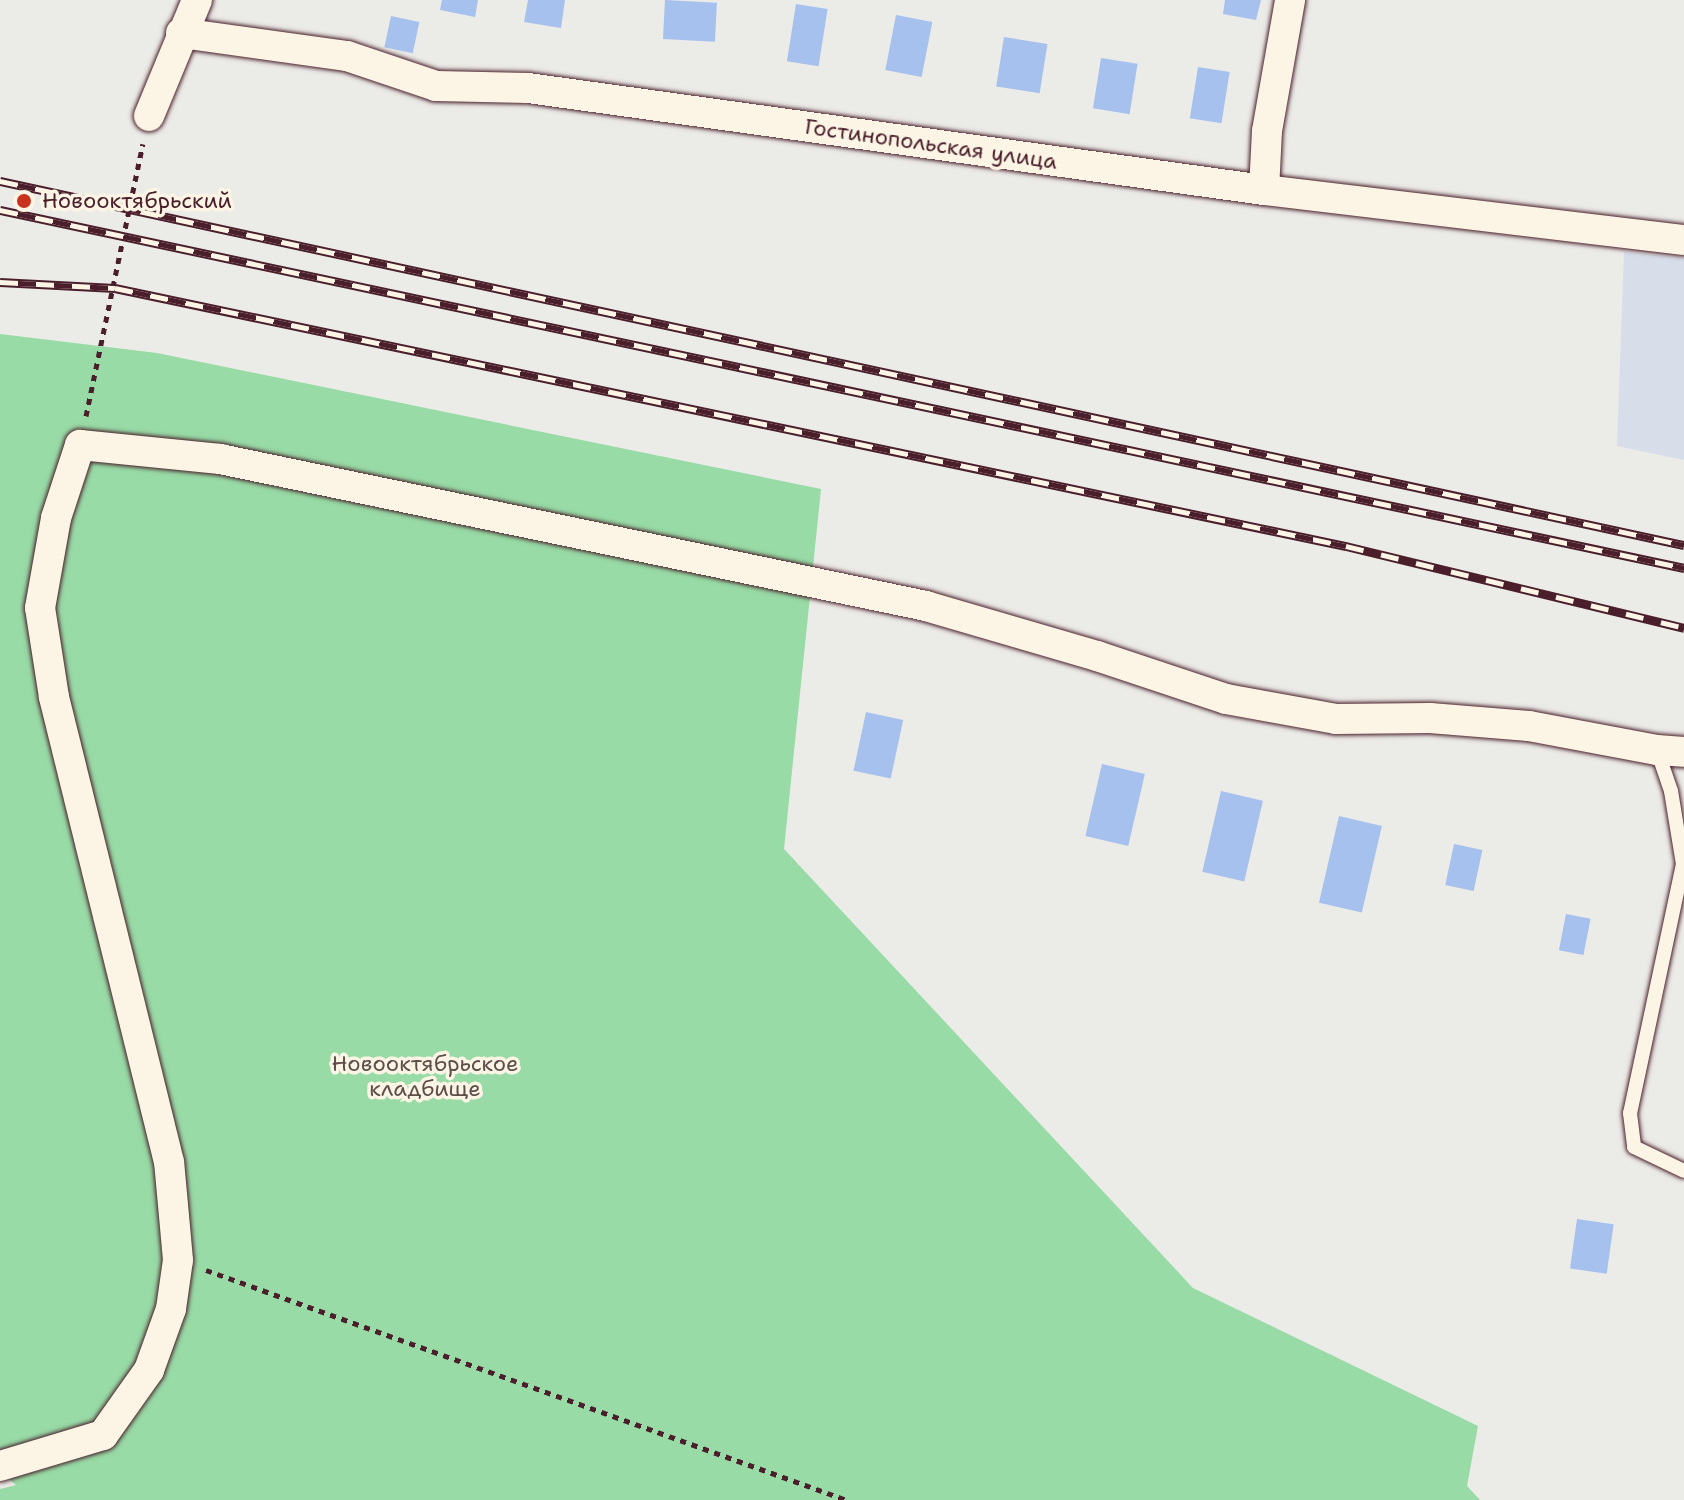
<!DOCTYPE html>
<html>
<head>
<meta charset="utf-8">
<style>
	body { margin:0 }
	#map { position:relative; width:1684px; height:1500px; overflow:hidden; background:#ebebe7; font-family:"Shantell Sans",sans-serif }
	div>[style] { position:absolute }
	.built>* { inset:0; background:#d7dee9 }
	.green>* { inset:0; background:#98dba6 }
	.building>* { inset:0; background:#a7c1ee; transform-origin:0 0 }
	.path>* { height:5px; margin-top:-2.5px; transform-origin:0; background:repeating-linear-gradient(90deg,#4a1f2b 0 6px,transparent 0 12px) }
	.roads { filter:drop-shadow(0 0 2px #4a1f2b) drop-shadow(0 0 2px #4a1f2b) }
	.service>* { height:14px; margin:-7px; padding:0 7px; transform-origin:7px; border-radius:7px; background:#fcf5e5 }
	.minor>* { height:30px; margin:-15px; padding:0 15px; transform-origin:15px; border-radius:15px; background:#fcf5e5 }
	.rail>* { height:9px; margin-top:-4.5px; transform-origin:0; background:repeating-linear-gradient(90deg,#fcf5e5 0 18px,#4a1f2b 0 36px); box-sizing:border-box; border-block:2px solid #4a1f2b }
	.dots>* { width:22px; height:22px; translate:-50% -50%; box-sizing:border-box; border:4px solid #fcf5e5; border-radius:50% }
	span { translate:-50% -50%; white-space:nowrap; text-align:center; line-height:1.15; -webkit-text-stroke:7px #fcf5e5; paint-order:stroke }
	.street-label { font-size:22px; color:#4a1f2b }
	.poi-label { font-size:22px; color:#4a1f2b }
	.left { translate:0 -50%; text-align:left }
	.park-label { font-size:22px; color:#5e4e4a }
</style>
</head>
<body>
<div id="map">
	<div class="built">
		<i style="clip-path:polygon(1624px 252px,1684px 258px,1684px 460px,1617px 446px)"></i>
	</div>
	<div class="green">
		<i style="clip-path:polygon(0 334px,157px 353px,821px 489px,784px 849px,1193px 1288px,1478px 1426px,1467px 1486px,1480px 1500px,0 1500px,0 1489px,16px 1485px,0 1472px)"></i>
	</div>
	<div class="building">
		<i style="clip-path:polygon(442px 0,478px 0,475px 17px,440px 10px)"></i>
		<i style="clip-path:polygon(528px 0,565px 0,561px 28px,524px 22px)"></i>
		<i style="left:665px;top:0;width:52px;height:39px;rotate:3deg"></i>
		<i style="clip-path:polygon(1225px 0,1261px 0,1256px 20px,1223px 14px)"></i>
		<i style="left:796px;top:4px;width:32px;height:58px;rotate:9deg"></i>
		<i style="left:896px;top:15px;width:37px;height:56px;rotate:11deg"></i>
		<i style="left:391px;top:16px;width:29px;height:32px;rotate:12deg"></i>
		<i style="left:1004px;top:37px;width:44px;height:50px;rotate:9deg"></i>
		<i style="left:1101px;top:58px;width:37px;height:51px;rotate:9deg"></i>
		<i style="left:1198px;top:67px;width:32px;height:52px;rotate:9deg"></i>
		<i style="left:866px;top:712px;width:38px;height:60px;rotate:12deg"></i>
		<i style="left:1102px;top:764px;width:44px;height:74px;rotate:13deg"></i>
		<i style="left:1221px;top:791px;width:43px;height:83px;rotate:13deg"></i>
		<i style="left:1339px;top:816px;width:44px;height:89px;rotate:13deg"></i>
		<i style="left:1454px;top:844px;width:29px;height:42px;rotate:12deg"></i>
		<i style="left:1566px;top:914px;width:25px;height:37px;rotate:11deg"></i>
		<i style="left:1577px;top:1219px;width:37px;height:50px;rotate:8deg"></i>
	</div>
	<div class="path">
		<i style="left:86px;top:416px;width:278px;rotate:-78.2deg"></i>
		<i style="left:206px;top:1270px;width:681px;rotate:19.74deg"></i>
	</div>
	<div class="roads">
		<div class="service">
			<i style="left:1657px;top:750px;width:43px;rotate:71.1deg"></i>
			<i style="left:1671px;top:791px;width:74px;rotate:80.7deg"></i>
			<i style="left:1683px;top:864px;width:255px;rotate:102deg"></i>
			<i style="left:1630px;top:1113px;width:34px;rotate:83deg"></i>
			<i style="left:1634px;top:1147px;width:55px;rotate:25.6deg"></i>
		</div>
		<div class="minor">
			<i style="left:181px;top:33px;width:168px;rotate:7.9deg"></i>
			<i style="left:347px;top:56px;width:94px;rotate:18.6deg"></i>
			<i style="left:436px;top:86px;width:92px;rotate:1.2deg"></i>
			<i style="left:528px;top:88px;width:743px;rotate:7.89deg"></i>
			<i style="left:1264px;top:190px;width:423px;rotate:6.8deg"></i>
			<i style="left:149px;top:116px;width:126px;rotate:-67.5deg"></i>
			<i style="left:1264px;top:190px;width:59px;rotate:-87.1deg"></i>
			<i style="left:1267px;top:131px;width:133px;rotate:-80deg"></i>
			<i style="left:0;top:1466px;width:108px;rotate:-16.8deg"></i>
			<i style="left:103px;top:1435px;width:80px;rotate:-54.7deg"></i>
			<i style="left:149px;top:1370px;width:65px;rotate:-70.2deg"></i>
			<i style="left:171px;top:1309px;width:49px;rotate:-81.9deg"></i>
			<i style="left:178px;top:1260px;width:98px;rotate:-95.2deg"></i>
			<i style="left:169px;top:1162px;width:479px;rotate:-103.9deg"></i>
			<i style="left:54px;top:697px;width:90px;rotate:-98.9deg"></i>
			<i style="left:40px;top:608px;width:91px;rotate:-79.9deg"></i>
			<i style="left:56px;top:518px;width:77px;rotate:-71.8deg"></i>
			<i style="left:80px;top:445px;width:141px;rotate:5.7deg"></i>
			<i style="left:220px;top:459px;width:721px;rotate:11.76deg"></i>
			<i style="left:926px;top:606px;width:178px;rotate:16.3deg"></i>
			<i style="left:1097px;top:656px;width:136px;rotate:18.4deg"></i>
			<i style="left:1226px;top:699px;width:112px;rotate:10.3deg"></i>
			<i style="left:1336px;top:719px;width:94px;rotate:-0.6deg"></i>
			<i style="left:1430px;top:718px;width:99px;rotate:4.6deg"></i>
			<i style="left:1529px;top:726px;width:130px;rotate:10.6deg"></i>
			<i style="left:1657px;top:750px;width:27px;rotate:4deg"></i>
		</div>
	</div>
	<div class="rail">
		<i style="left:0;top:181px;width:1723px;rotate:12.2deg"></i>
		<i style="left:0;top:210px;width:1722px;rotate:12deg"></i>
		<i style="left:0;top:282px;width:115px;rotate:3deg"></i>
		<i style="left:115px;top:288px;width:1258px;rotate:11.84deg"></i>
		<i style="left:1346px;top:546px;width:348px;rotate:13.6deg"></i>
	</div>
	<div class="dots">
		<i style="left:24px;top:201px;background:#c8321e"></i>
	</div>
	<div class="street-label">
		<span style="left:931px;top:144px;rotate:8deg">Гостинопольская улица</span>
	</div>
	<div class="poi-label">
		<span class="left" style="left:42px;top:201px">Новооктябрьский</span>
	</div>
	<div class="park-label">
		<span style="left:425px;top:1076px">Новооктябрьское<br>кладбище</span>
	</div>
</div>
</body>
</html>
